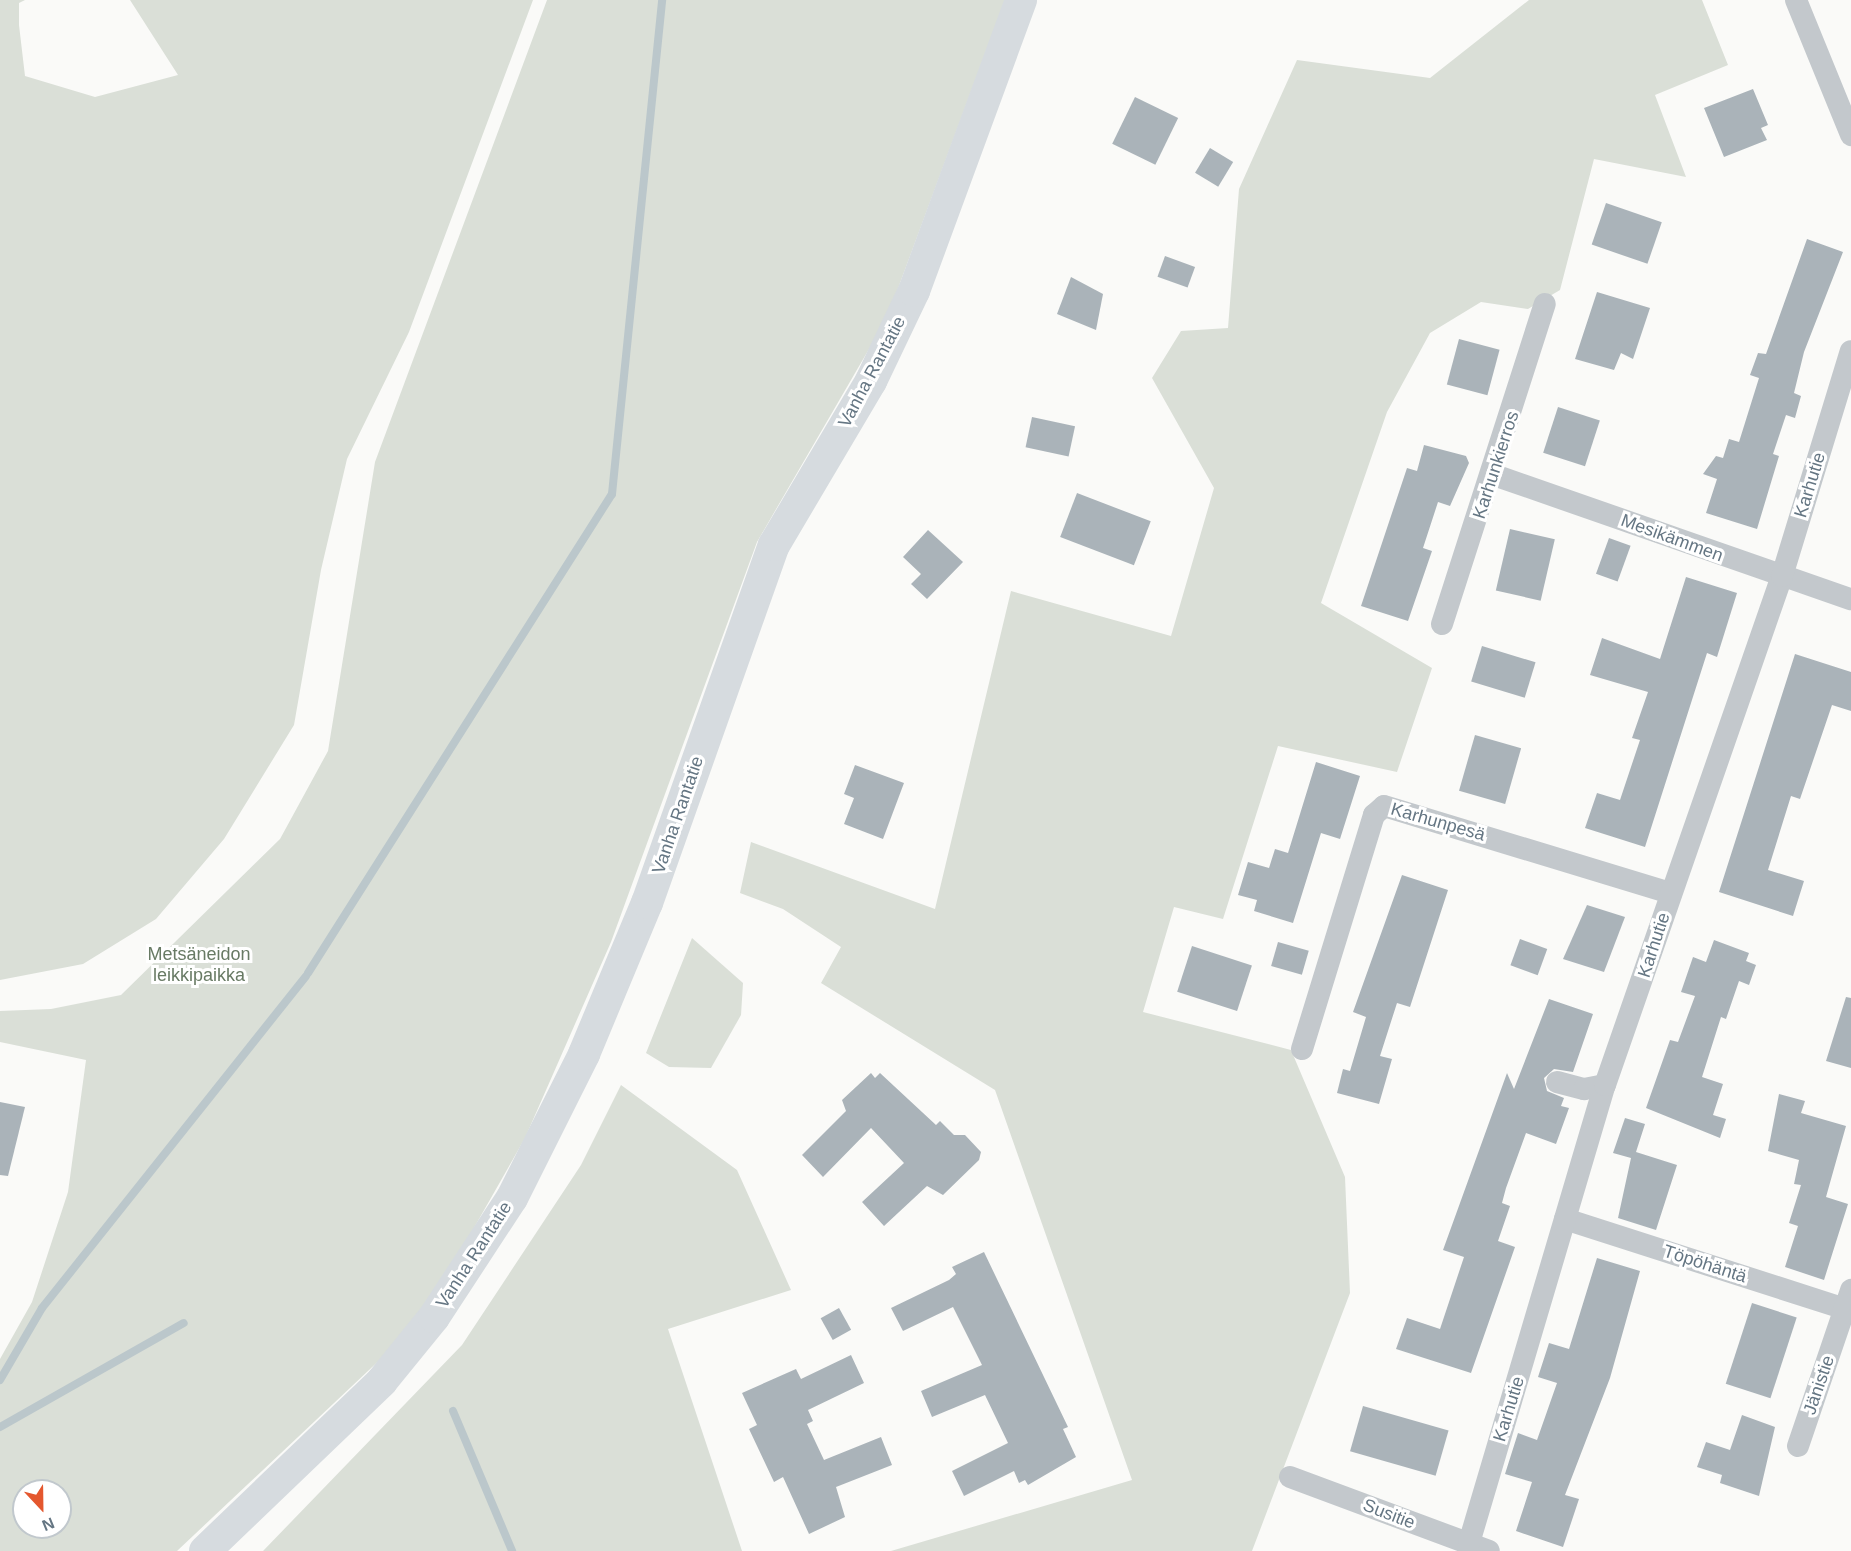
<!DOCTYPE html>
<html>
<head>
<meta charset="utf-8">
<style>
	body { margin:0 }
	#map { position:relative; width:1851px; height:1551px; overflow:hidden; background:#fafaf8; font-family:Helvetica,sans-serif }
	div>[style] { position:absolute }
	.green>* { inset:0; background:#dadfd7 }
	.stream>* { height:8px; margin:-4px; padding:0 4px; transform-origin:4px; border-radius:4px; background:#bbc7cb }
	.building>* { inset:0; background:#aab3b9; transform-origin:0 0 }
	.minor>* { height:22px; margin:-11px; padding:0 11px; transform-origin:11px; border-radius:11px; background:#c3c8cc }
	.secondary>* { height:32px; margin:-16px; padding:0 16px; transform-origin:16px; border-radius:16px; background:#d6dbdf }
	span { translate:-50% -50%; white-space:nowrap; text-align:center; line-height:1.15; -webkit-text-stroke:6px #fff; paint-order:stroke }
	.street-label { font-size:18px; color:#657683 }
	.park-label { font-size:18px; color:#687a64 }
	.north { position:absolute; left:12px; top:1479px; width:60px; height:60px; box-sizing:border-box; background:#fff; border:2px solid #c1c8cd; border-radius:50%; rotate:158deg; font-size:16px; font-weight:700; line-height:24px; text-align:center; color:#657683 }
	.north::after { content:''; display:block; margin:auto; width:21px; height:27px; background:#e4572e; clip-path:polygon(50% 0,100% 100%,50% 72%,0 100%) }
</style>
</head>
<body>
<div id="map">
	<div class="green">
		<i style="clip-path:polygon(0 0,25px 0,19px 3px,19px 25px,25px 76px,95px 97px,178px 75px,130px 0,533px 0,409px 332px,347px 459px,321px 570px,294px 725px,224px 839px,156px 919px,83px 964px,0 980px)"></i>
		<i style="clip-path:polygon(evenodd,547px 0,1005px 0,887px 318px,757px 542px,611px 942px,525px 1138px,421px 1321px,177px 1551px,0 1551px,0 1359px,32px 1302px,68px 1192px,86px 1060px,0 1042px,0 1011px,51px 1009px,121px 995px,280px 839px,328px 751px,375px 462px,547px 0,24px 1491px,60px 1491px,60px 1527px,24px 1527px,24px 1491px)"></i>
		<i style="clip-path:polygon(1529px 0,1702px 0,1728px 65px,1655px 95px,1686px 177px,1594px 159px,1560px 290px,1528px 309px,1481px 302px,1430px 333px,1387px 412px,1321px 603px,1432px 668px,1397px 772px,1278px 746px,1223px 919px,1174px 907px,1143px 1012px,1291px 1050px,1345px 1177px,1350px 1293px,1252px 1551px,891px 1551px,1132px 1480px,995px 1090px,821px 983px,841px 947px,783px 909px,740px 893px,751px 842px,935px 909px,1011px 591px,1171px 636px,1214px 488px,1152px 378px,1181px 331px,1228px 328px,1239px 189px,1297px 60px,1430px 78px)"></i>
		<i style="clip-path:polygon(692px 938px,743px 983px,741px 1015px,711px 1068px,669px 1067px,646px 1053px)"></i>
		<i style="clip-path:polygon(621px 1085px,737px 1170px,791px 1290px,668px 1329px,742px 1551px,263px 1551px,462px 1345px,581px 1165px)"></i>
	</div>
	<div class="stream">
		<i style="left:308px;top:973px;width:567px;rotate:-57.6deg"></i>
		<i style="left:612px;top:494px;width:497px;rotate:-84.2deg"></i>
		<i style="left:0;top:1380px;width:83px;rotate:-59.7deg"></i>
		<i style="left:42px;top:1308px;width:424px;rotate:-51.5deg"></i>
		<i style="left:453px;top:1411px;width:152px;rotate:67.1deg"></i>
		<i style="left:0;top:1427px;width:211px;rotate:-29.5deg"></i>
	</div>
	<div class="building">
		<i style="clip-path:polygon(1753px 89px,1768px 125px,1761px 128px,1767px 140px,1724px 157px,1704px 108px)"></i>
		<i style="left:1135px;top:97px;width:48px;height:52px;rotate:26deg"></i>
		<i style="left:1210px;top:148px;width:27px;height:29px;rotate:31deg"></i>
		<i style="left:1606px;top:203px;width:59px;height:44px;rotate:19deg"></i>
		<i style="clip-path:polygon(1807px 239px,1843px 252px,1804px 352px,1794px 393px,1801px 396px,1795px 418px,1786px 415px,1773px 454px,1779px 456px,1757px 529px,1706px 513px,1717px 479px,1703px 474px,1716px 456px,1723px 458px,1729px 439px,1739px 442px,1759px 378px,1750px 375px,1758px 353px,1766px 354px)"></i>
		<i style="left:1165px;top:256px;width:32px;height:22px;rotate:20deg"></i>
		<i style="clip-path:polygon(1071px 277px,1103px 294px,1096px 330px,1057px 314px)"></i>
		<i style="clip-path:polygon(1597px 292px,1650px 308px,1633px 359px,1621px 353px,1614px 370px,1575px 359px)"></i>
		<i style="left:1459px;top:339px;width:42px;height:47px;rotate:15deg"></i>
		<i style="left:1558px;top:407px;width:44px;height:48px;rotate:18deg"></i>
		<i style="left:1032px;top:417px;width:44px;height:31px;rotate:12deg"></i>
		<i style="clip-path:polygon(1424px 445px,1466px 456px,1469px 463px,1450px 506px,1438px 502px,1423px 548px,1432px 551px,1408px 621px,1361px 606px,1407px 468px,1417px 471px)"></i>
		<i style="left:1077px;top:493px;width:79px;height:47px;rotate:21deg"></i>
		<i style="left:1510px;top:529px;width:46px;height:63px;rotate:13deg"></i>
		<i style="clip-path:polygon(928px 530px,963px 562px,927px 599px,911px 584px,921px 574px,903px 557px)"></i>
		<i style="left:1609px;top:538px;width:23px;height:38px;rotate:20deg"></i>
		<i style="clip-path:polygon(1686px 577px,1737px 593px,1717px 657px,1707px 653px,1645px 847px,1585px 828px,1597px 793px,1620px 800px,1640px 740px,1632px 738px,1648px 692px,1590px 675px,1602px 638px,1660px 659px)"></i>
		<i style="left:1482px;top:646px;width:56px;height:37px;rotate:17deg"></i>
		<i style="clip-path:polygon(1795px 654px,1851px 672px,1851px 711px,1832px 705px,1800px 799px,1791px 796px,1768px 870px,1804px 881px,1793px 916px,1719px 892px)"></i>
		<i style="left:1475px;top:735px;width:48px;height:58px;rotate:16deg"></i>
		<i style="clip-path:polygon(1316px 762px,1360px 776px,1340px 839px,1321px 833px,1293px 923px,1254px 911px,1257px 900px,1238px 895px,1248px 862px,1269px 868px,1275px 849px,1288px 853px)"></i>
		<i style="clip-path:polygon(855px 765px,904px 783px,883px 839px,844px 824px,854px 798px,844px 794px)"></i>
		<i style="clip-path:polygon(1402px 875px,1448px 890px,1410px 1007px,1397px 1003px,1380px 1056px,1392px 1059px,1379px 1104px,1337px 1093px,1343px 1069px,1350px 1071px,1366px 1017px,1353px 1012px)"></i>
		<i style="clip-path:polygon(1587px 905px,1625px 917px,1604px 972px,1563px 959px)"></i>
		<i style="left:1520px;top:939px;width:29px;height:28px;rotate:20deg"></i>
		<i style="clip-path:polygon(1714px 940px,1749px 953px,1746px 961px,1756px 965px,1749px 985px,1739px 981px,1726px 1019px,1721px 1017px,1702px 1077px,1723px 1084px,1713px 1115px,1726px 1119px,1720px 1138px,1646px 1108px,1670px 1040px,1678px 1042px,1695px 996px,1681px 992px,1693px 957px,1706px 962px)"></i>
		<i style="left:1278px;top:942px;width:32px;height:25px;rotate:16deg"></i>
		<i style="left:1192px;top:946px;width:63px;height:48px;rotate:18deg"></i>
		<i style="clip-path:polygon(1846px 997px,1851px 998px,1851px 1068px,1826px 1061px)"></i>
		<i style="clip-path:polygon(1549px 999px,1593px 1014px,1573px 1072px,1554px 1069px,1544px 1078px,1547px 1091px,1564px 1098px,1561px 1106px,1569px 1108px,1556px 1144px,1526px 1133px,1506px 1188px,1502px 1203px,1510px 1206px,1498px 1241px,1515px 1247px,1471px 1373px,1396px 1349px,1407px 1318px,1440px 1329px,1464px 1257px,1443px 1250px,1507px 1073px,1514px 1089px)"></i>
		<i style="clip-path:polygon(871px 1073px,875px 1078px,880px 1073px,936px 1125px,940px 1121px,954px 1135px,965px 1135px,981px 1152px,979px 1160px,943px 1195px,927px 1186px,884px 1226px,862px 1202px,904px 1163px,871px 1128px,823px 1177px,802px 1155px,846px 1111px,842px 1100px)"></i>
		<i style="clip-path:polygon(1779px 1094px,1805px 1101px,1801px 1113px,1846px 1126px,1826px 1197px,1848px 1204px,1824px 1280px,1785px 1267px,1798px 1226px,1789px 1223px,1801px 1185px,1794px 1184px,1799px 1160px,1768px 1151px)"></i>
		<i style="clip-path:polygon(0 1102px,25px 1107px,8px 1176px,0 1175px)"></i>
		<i style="clip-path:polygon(1625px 1118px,1645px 1124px,1636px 1152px,1677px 1165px,1656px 1230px,1618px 1218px,1631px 1158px,1613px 1153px)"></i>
		<i style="clip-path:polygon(984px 1252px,1068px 1427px,1063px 1429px,1076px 1457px,1028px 1485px,1025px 1480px,1019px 1483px,1014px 1471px,964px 1496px,952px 1471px,1008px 1443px,985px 1395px,932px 1417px,921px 1391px,982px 1365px,953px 1307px,903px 1331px,891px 1308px,949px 1280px,956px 1274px,952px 1267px)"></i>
		<i style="clip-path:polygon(1597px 1258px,1640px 1271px,1610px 1378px,1565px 1495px,1579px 1499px,1563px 1547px,1516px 1531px,1532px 1482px,1505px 1474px,1518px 1433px,1537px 1440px,1557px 1383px,1538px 1377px,1549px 1343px,1569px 1349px)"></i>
		<i style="left:1752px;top:1303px;width:47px;height:85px;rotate:18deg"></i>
		<i style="left:839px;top:1308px;width:25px;height:21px;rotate:61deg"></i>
		<i style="clip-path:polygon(851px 1355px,864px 1383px,808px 1410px,813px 1421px,807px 1424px,824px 1460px,881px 1437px,892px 1465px,836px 1487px,845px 1517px,809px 1534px,783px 1477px,774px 1482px,749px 1429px,757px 1425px,742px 1393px,796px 1369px,801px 1379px)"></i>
		<i style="left:1363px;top:1406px;width:89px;height:47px;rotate:16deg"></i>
		<i style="clip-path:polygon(1742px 1415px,1775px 1427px,1759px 1496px,1720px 1483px,1722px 1475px,1697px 1467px,1706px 1442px,1730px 1450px)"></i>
	</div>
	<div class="minor">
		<i style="left:1796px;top:0;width:146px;rotate:67.8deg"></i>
		<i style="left:1494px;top:475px;width:378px;rotate:19.2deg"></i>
		<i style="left:1442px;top:624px;width:336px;rotate:-72.2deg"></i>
		<i style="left:1302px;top:1049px;width:245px;rotate:-72.9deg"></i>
		<i style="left:1374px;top:815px;width:13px;rotate:-42deg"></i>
		<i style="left:1384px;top:806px;width:300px;rotate:16.9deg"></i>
		<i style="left:1557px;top:1082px;width:28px;rotate:15deg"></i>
		<i style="left:1584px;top:1089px;width:21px;rotate:-11deg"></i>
		<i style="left:1565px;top:1219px;width:294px;rotate:17.8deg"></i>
		<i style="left:1798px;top:1446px;width:165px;rotate:-71.2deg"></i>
		<i style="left:1290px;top:1477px;width:212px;rotate:20.4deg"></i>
		<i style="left:1469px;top:1543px;width:478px;rotate:-73.5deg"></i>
		<i style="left:1605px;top:1085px;width:539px;rotate:-70.83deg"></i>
		<i style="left:1782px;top:576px;width:235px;rotate:-73deg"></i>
	</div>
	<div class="secondary">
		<i style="left:205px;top:1551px;width:245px;rotate:-43.8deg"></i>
		<i style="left:382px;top:1381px;width:82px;rotate:-50.9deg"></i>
		<i style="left:434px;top:1317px;width:142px;rotate:-56.8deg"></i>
		<i style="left:512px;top:1198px;width:161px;rotate:-63.4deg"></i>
		<i style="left:584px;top:1054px;width:164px;rotate:-67.4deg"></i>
		<i style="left:647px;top:903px;width:380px;rotate:-70.5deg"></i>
		<i style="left:774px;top:545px;width:191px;rotate:-59.4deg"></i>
		<i style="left:871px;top:381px;width:100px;rotate:-64.5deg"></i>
		<i style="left:914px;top:291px;width:310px;rotate:-69.8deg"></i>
	</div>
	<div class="street-label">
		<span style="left:872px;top:372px;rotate:-62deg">Vanha Rantatie</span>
		<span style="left:1496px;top:465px;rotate:-72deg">Karhunkierros</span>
		<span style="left:1810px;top:485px;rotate:-73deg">Karhutie</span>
		<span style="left:1672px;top:538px;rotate:20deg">Mesikämmen</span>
		<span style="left:678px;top:815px;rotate:-71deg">Vanha Rantatie</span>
		<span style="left:1438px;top:822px;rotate:16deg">Karhunpesä</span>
		<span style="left:1654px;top:945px;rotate:-72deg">Karhutie</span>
		<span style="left:474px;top:1255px;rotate:-57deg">Vanha Rantatie</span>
		<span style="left:1705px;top:1264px;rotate:18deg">Töpöhäntä</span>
		<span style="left:1819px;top:1385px;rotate:-71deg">Jänistie</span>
		<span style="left:1509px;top:1409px;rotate:-73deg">Karhutie</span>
		<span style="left:1389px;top:1514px;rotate:21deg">Susitie</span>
	</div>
	<div class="park-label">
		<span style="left:199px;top:965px">Metsäneidon<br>leikkipaikka</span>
	</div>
	<div class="north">N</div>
</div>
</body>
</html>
